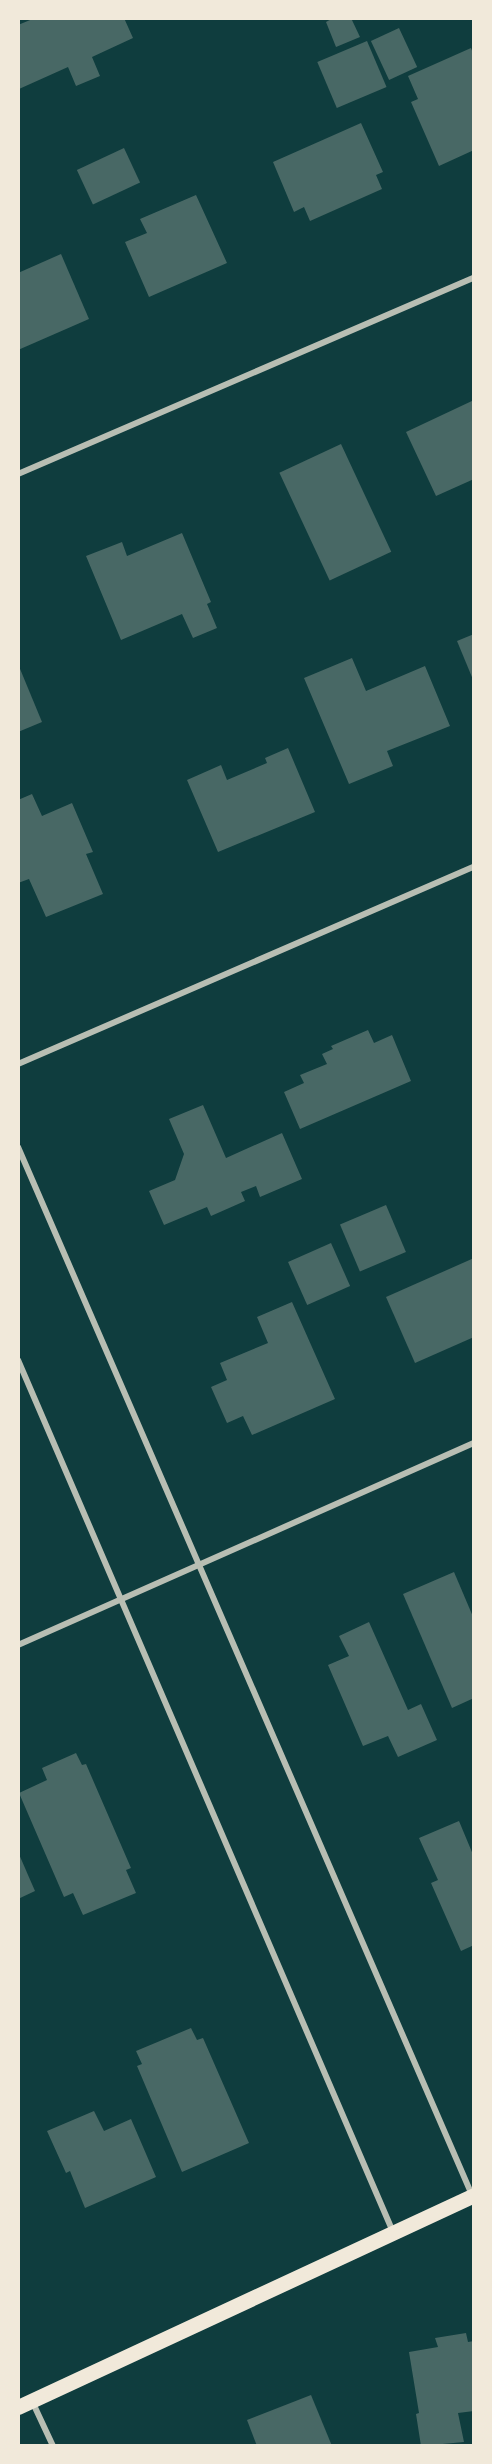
<!DOCTYPE html>
<html>
<head>
<meta charset="utf-8">
<style>
	body { margin:0 }
	#map { position:relative; width:492px; height:2464px; overflow:hidden; background:#0f3d3e; font-family:Figtree,sans-serif }
	div>[style] { position:absolute }
	.building>* { inset:0; background:#486865; transform-origin:0 0 }
	.minor>* { height:6px; margin:-3px; padding:0 3px; transform-origin:3px; border-radius:3px; background:#b8beb3 }
	.primary>* { height:15px; margin:-7.5px; padding:0 7.5px; transform-origin:7.5px; border-radius:7.5px; background:#f1e9da }
	span { translate:-50% -50%; white-space:nowrap; text-align:center; line-height:1.15; -webkit-text-stroke:6px #f1e9da; paint-order:stroke }
	.frame { position:absolute; inset:0; border:20px solid #f1e9da; pointer-events:none }
</style>
</head>
<body>
<div id="map">
	<div class="building">
		<i style="clip-path:polygon(35px 18px,124px 18px,133px 38px,92px 57px,100px 76px,76px 86px,68px 67px,19px 89px,18px 25px)"></i>
		<i style="clip-path:polygon(333px 18px,351px 18px,360px 37px,336px 47px,326px 22px)"></i>
		<i style="left:399px;top:28px;width:43px;height:31px;rotate:65deg"></i>
		<i style="left:367px;top:41px;width:50px;height:54px;rotate:67deg"></i>
		<i style="clip-path:polygon(471px 48px,474px 56px,474px 150px,439px 166px,411px 102px,418px 99px,408px 76px)"></i>
		<i style="clip-path:polygon(361px 123px,383px 172px,376px 175px,382px 189px,310px 221px,304px 207px,294px 212px,273px 162px)"></i>
		<i style="left:124px;top:148px;width:38px;height:52px;rotate:65deg"></i>
		<i style="clip-path:polygon(196px 195px,227px 263px,149px 297px,125px 242px,147px 233px,140px 219px)"></i>
		<i style="clip-path:polygon(61px 254px,89px 319px,18px 350px,18px 273px)"></i>
		<i style="clip-path:polygon(474px 400px,474px 479px,436px 496px,406px 432px)"></i>
		<i style="left:341px;top:444px;width:119px;height:68px;rotate:65deg"></i>
		<i style="clip-path:polygon(182px 533px,211px 602px,207px 604px,217px 628px,193px 638px,182px 614px,121px 640px,86px 556px,122px 542px,127px 556px)"></i>
		<i style="clip-path:polygon(474px 634px,474px 682px,457px 641px)"></i>
		<i style="clip-path:polygon(352px 658px,366px 691px,425px 666px,450px 726px,387px 751px,393px 766px,349px 784px,304px 678px)"></i>
		<i style="clip-path:polygon(18px 664px,42px 722px,18px 732px)"></i>
		<i style="clip-path:polygon(288px 748px,315px 812px,218px 852px,187px 780px,221px 765px,227px 780px,267px 763px,265px 758px)"></i>
		<i style="clip-path:polygon(32px 794px,42px 816px,72px 803px,93px 852px,86px 854px,103px 894px,46px 917px,29px 879px,18px 883px,18px 800px)"></i>
		<i style="clip-path:polygon(368px 1030px,374px 1043px,392px 1035px,411px 1081px,300px 1129px,284px 1092px,304px 1083px,300px 1075px,327px 1064px,322px 1054px,333px 1049px,331px 1046px)"></i>
		<i style="clip-path:polygon(203px 1105px,226px 1158px,282px 1133px,302px 1179px,260px 1197px,256px 1186px,241px 1192px,245px 1201px,211px 1216px,207px 1207px,164px 1225px,149px 1191px,175px 1180px,184px 1154px,169px 1119px)"></i>
		<i style="left:386px;top:1205px;width:51px;height:50px;rotate:67deg"></i>
		<i style="left:331px;top:1243px;width:47px;height:47px;rotate:66deg"></i>
		<i style="clip-path:polygon(474px 1258px,474px 1337px,415px 1363px,386px 1297px)"></i>
		<i style="clip-path:polygon(292px 1302px,335px 1399px,252px 1435px,243px 1416px,227px 1423px,211px 1387px,227px 1380px,220px 1363px,268px 1343px,257px 1317px)"></i>
		<i style="clip-path:polygon(454px 1572px,474px 1619px,474px 1698px,452px 1708px,403px 1594px)"></i>
		<i style="clip-path:polygon(369px 1622px,408px 1710px,421px 1704px,437px 1740px,398px 1757px,388px 1736px,363px 1746px,328px 1665px,349px 1656px,339px 1636px)"></i>
		<i style="clip-path:polygon(76px 1753px,82px 1765px,86px 1764px,131px 1868px,126px 1870px,136px 1893px,83px 1915px,73px 1893px,64px 1897px,19px 1793px,47px 1780px,42px 1768px)"></i>
		<i style="clip-path:polygon(459px 1821px,474px 1857px,474px 1945px,461px 1951px,431px 1883px,438px 1880px,419px 1838px)"></i>
		<i style="clip-path:polygon(18px 1852px,35px 1891px,18px 1899px)"></i>
		<i style="clip-path:polygon(191px 2028px,197px 2040px,203px 2038px,249px 2143px,182px 2172px,137px 2066px,142px 2064px,136px 2051px)"></i>
		<i style="clip-path:polygon(94px 2111px,104px 2131px,131px 2119px,156px 2177px,85px 2208px,70px 2171px,66px 2173px,47px 2131px)"></i>
		<i style="clip-path:polygon(466px 2333px,468px 2342px,474px 2341px,474px 2411px,458px 2413px,464px 2442px,421px 2446px,416px 2414px,419px 2413px,409px 2352px,438px 2347px,435px 2338px)"></i>
		<i style="clip-path:polygon(311px 2395px,332px 2446px,257px 2446px,247px 2420px)"></i>
	</div>
	<div class="minor">
		<i style="left:18px;top:474px;width:496px;rotate:-23.3deg"></i>
		<i style="left:18px;top:1064px;width:497px;rotate:-23.4deg"></i>
		<i style="left:18px;top:1147px;width:1142px;rotate:66.58deg"></i>
		<i style="left:18px;top:1360px;width:949px;rotate:66.73deg"></i>
		<i style="left:18px;top:1645px;width:499px;rotate:-23.9deg"></i>
		<i style="left:32px;top:2401px;width:50px;rotate:65deg"></i>
	</div>
	<div class="primary">
		<i style="left:18px;top:2407px;width:503px;rotate:-24.93deg"></i>
	</div>
	<div class="frame"></div>
</div>
</body>
</html>
